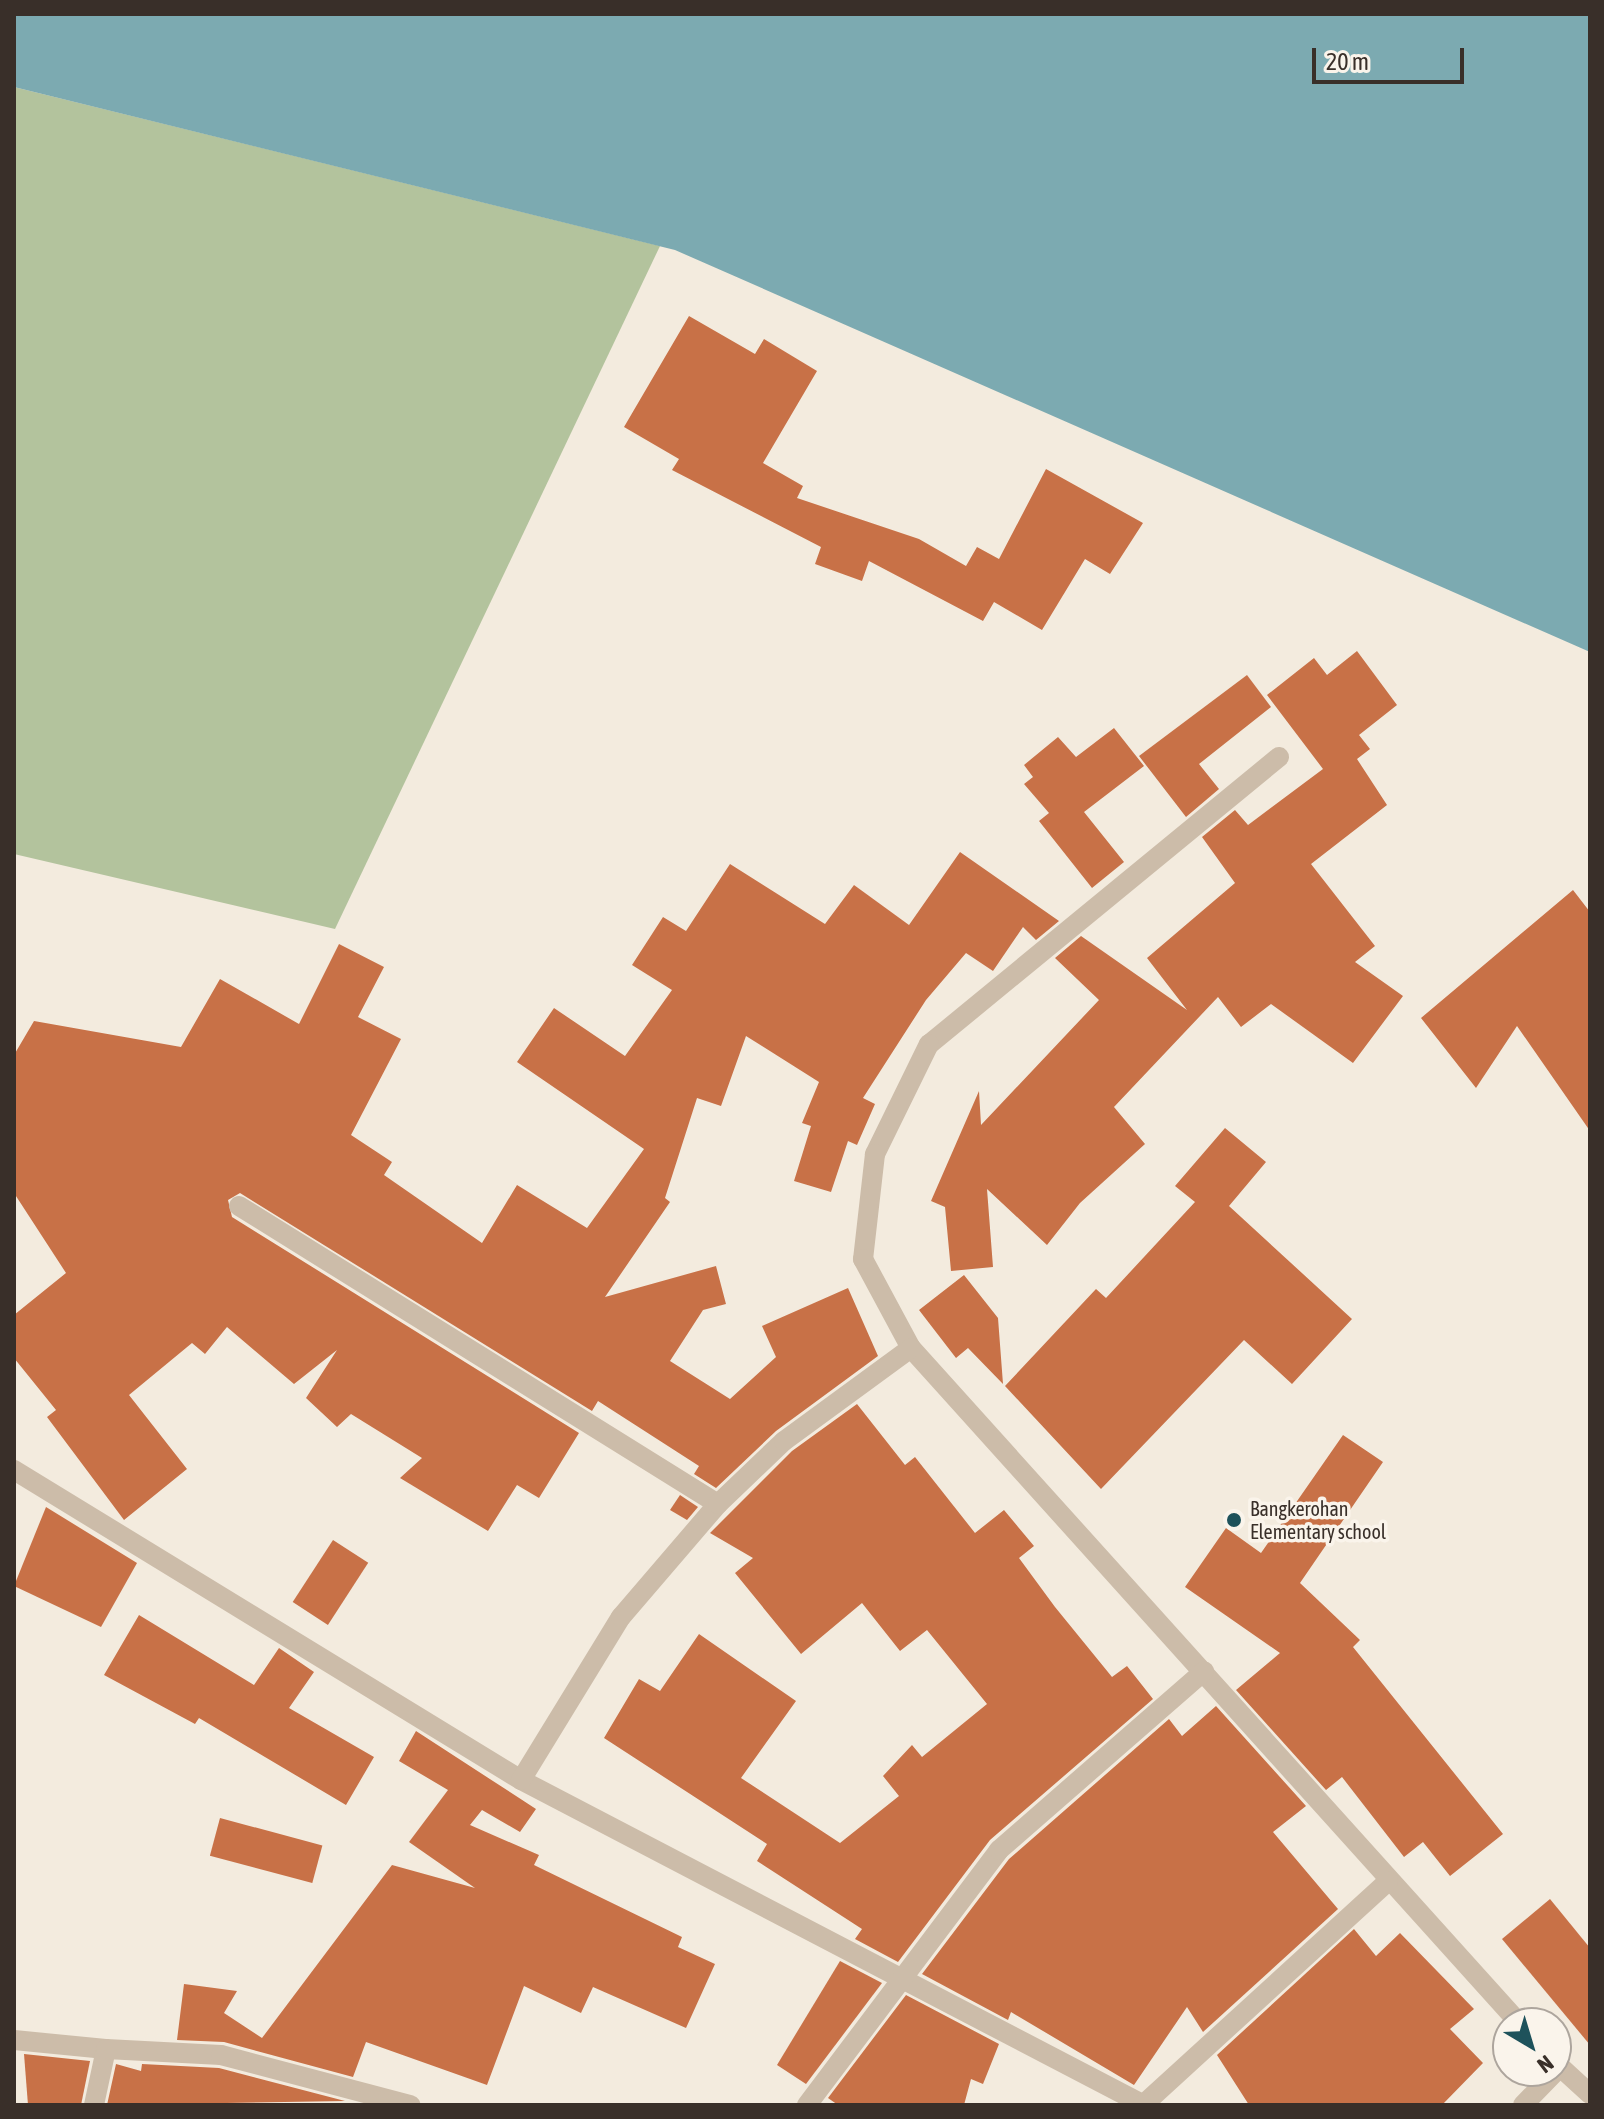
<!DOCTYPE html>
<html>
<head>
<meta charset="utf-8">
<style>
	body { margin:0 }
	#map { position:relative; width:1604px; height:2119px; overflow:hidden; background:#f3ebde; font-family:"Asap Condensed",sans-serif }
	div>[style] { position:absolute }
	.green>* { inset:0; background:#b3c39d }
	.water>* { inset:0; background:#7caab1 }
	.building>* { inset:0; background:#c87147; transform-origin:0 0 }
	.minor>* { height:20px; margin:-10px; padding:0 10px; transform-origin:10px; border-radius:10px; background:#ccbca9 }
	.dots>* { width:22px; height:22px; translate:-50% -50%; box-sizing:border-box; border:4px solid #faf4eb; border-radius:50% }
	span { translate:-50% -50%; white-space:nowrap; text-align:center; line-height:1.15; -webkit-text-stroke:7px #faf4eb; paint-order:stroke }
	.poi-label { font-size:20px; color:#392f29 }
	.left { translate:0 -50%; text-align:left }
	.frame { position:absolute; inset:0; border:16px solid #392f29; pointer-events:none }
	.north { position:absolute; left:1492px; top:2007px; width:80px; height:80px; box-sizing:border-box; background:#faf4eb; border:2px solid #ada59d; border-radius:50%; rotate:142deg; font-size:22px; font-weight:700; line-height:32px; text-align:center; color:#392f29 }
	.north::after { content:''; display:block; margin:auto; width:28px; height:36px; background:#1e525b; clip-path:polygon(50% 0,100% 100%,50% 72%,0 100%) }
	.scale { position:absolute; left:1312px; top:48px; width:152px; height:36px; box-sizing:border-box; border:4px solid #392f29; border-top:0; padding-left:10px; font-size:24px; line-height:28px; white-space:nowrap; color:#392f29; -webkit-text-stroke:6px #faf4eb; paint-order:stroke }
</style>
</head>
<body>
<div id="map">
	<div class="green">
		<i style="clip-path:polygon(14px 87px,660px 246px,335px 929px,14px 854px)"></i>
	</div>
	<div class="water">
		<i style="clip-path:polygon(14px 14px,1590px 14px,1590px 652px,675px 250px,14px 87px)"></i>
	</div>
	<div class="building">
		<i style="clip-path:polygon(689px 316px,755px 354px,764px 339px,817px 371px,763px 463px,803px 486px,797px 498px,919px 539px,966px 566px,977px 547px,999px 559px,1046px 469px,1143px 523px,1110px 574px,1085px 559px,1042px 630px,994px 602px,983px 621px,869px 561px,862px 581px,815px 564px,821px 547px,672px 470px,679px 459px,624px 427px)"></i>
		<i style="clip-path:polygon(1357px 651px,1397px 705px,1359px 735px,1370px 749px,1357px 759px,1387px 805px,1311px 864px,1375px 946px,1355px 962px,1403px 996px,1353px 1063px,1271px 1004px,1241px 1027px,1218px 997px,1114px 1107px,1145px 1144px,1080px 1203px,1047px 1245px,987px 1189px,993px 1267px,951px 1271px,945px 1207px,931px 1201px,979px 1091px,981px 1125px,1099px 1000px,1055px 958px,1081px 936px,1187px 1010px,1147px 958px,1235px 883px,1202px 837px,1235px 810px,1248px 825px,1323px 769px,1267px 695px,1314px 658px,1327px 675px)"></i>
		<i style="clip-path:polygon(1247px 675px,1271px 707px,1199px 764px,1219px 789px,1186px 817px,1139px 756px)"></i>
		<i style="clip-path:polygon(1114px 728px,1144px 766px,1084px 812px,1124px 862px,1092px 888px,1039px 821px,1049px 813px,1024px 784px,1033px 777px,1024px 765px,1058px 737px,1076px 757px)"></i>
		<i style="clip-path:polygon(960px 852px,1059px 921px,1036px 940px,1023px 927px,993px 971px,966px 953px,926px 1000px,863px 1098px,875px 1104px,857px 1145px,848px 1141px,831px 1192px,794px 1181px,811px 1126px,802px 1123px,819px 1082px,746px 1036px,721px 1106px,697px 1098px,665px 1198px,670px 1202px,605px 1297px,716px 1266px,726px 1304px,703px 1310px,670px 1361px,730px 1399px,776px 1357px,762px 1326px,848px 1288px,878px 1356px,776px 1431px,716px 1488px,694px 1474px,699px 1466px,598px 1401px,592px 1411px,240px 1193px,228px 1200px,232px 1217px,579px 1433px,539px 1498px,517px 1485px,488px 1531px,400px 1478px,422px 1458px,351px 1414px,337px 1427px,306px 1398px,337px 1350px,294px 1384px,227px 1327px,205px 1354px,192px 1343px,129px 1395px,187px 1469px,124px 1520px,47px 1417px,56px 1410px,14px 1358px,14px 1315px,66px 1273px,14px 1193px,14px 1055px,34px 1021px,181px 1047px,220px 979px,299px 1024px,339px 944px,384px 967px,358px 1017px,401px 1039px,351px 1135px,392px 1162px,384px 1175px,482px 1243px,517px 1185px,587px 1228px,644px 1149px,517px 1062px,554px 1008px,625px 1056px,672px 990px,632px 965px,663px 917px,686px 931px,730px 864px,825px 924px,854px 885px,909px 925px)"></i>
		<i style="clip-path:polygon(1573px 890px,1590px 912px,1590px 1131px,1517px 1026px,1476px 1088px,1421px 1018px)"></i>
		<i style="clip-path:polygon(1225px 1128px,1266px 1162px,1229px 1206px,1352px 1319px,1292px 1384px,1244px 1340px,1101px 1489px,1005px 1386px,1096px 1289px,1106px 1298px,1195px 1202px,1175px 1186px)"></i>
		<i style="clip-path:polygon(964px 1275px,998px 1318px,1003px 1384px,968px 1348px,956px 1358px,919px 1310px)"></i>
		<i style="clip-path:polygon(857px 1404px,905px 1465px,915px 1457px,975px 1533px,1004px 1510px,1034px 1546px,1019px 1558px,1055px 1607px,1112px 1677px,1127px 1666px,1153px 1699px,990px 1840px,898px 1962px,855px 1939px,862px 1929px,757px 1861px,767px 1844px,604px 1738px,639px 1679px,660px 1691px,699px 1634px,796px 1701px,741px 1778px,840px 1843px,899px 1796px,883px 1776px,912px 1745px,922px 1757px,987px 1704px,927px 1630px,900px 1651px,862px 1603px,801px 1654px,735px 1573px,753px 1558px,710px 1533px,792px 1451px)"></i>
		<i style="clip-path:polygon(1343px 1435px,1383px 1462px,1300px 1583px,1360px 1640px,1353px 1647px,1503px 1834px,1450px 1876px,1423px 1842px,1404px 1857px,1342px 1777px,1326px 1790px,1236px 1690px,1280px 1653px,1185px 1587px,1226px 1528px,1261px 1553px)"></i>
		<i style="clip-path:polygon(680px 1495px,698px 1507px,687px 1520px,670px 1510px)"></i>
		<i style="clip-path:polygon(46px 1507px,137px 1563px,101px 1627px,14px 1586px)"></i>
		<i style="left:333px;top:1540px;width:42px;height:74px;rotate:33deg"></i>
		<i style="clip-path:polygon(139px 1615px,254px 1685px,279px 1648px,314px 1672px,289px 1708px,374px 1757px,346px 1805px,199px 1718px,195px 1724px,104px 1675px)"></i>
		<i style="clip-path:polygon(1216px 1706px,1306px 1806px,1273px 1832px,1338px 1909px,1203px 2032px,1187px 2007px,1134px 2085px,1011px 2012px,1008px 2020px,922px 1974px,1009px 1859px,1169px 1719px,1182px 1736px)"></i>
		<i style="clip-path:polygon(416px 1731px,536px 1809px,520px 1832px,482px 1810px,470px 1825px,539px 1855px,534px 1865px,682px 1937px,678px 1947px,715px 1964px,686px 2028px,593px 1987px,581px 2013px,524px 1986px,487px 2085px,366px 2042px,353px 2077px,224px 2042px,177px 2040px,184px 1984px,237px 1991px,224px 2013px,262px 2038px,392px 1865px,475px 1888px,409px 1842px,448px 1790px,399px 1761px)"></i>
		<i style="left:220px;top:1818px;width:106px;height:39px;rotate:15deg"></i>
		<i style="clip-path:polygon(1550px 1899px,1590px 1948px,1590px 2045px,1502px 1939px)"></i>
		<i style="clip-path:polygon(1354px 1929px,1376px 1956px,1400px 1933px,1474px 2009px,1450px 2029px,1483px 2063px,1442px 2105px,1249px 2105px,1217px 2055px)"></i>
		<i style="clip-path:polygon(840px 1961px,882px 1983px,806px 2084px,777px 2065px)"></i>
		<i style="clip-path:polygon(906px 1995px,999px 2044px,983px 2084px,971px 2079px,964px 2105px,838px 2105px,828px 2098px)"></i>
		<i style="clip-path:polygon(24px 2054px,90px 2061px,81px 2105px,28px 2105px)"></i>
		<i style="clip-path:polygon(116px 2064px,141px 2071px,142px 2064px,219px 2068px,345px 2101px,107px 2105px)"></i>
	</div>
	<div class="minor">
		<i style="left:1279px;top:757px;width:453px;rotate:140.6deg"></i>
		<i style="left:929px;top:1044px;width:123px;rotate:116.1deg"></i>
		<i style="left:875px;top:1154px;width:106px;rotate:96.5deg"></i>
		<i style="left:863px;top:1259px;width:101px;rotate:61.7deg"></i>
		<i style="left:911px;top:1348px;width:908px;rotate:47.99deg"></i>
		<i style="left:239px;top:1206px;width:564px;rotate:31.89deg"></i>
		<i style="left:14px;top:1470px;width:594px;rotate:31.44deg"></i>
		<i style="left:521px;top:1780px;width:703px;rotate:27.55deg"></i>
		<i style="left:521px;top:1780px;width:191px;rotate:-58.5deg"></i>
		<i style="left:621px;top:1617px;width:149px;rotate:-49.4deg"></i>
		<i style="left:718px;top:1504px;width:91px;rotate:-43.7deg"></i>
		<i style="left:784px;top:1441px;width:157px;rotate:-36.2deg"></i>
		<i style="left:14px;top:2040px;width:92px;rotate:5.6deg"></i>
		<i style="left:1556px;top:2063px;width:46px;rotate:42.4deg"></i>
		<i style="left:94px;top:2105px;width:57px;rotate:-77.9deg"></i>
		<i style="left:106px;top:2049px;width:115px;rotate:3deg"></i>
		<i style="left:221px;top:2055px;width:196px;rotate:14.8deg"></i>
		<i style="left:807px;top:2105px;width:319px;rotate:-53deg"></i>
		<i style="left:999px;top:1850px;width:272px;rotate:-41.1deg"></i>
		<i style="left:1143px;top:2105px;width:332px;rotate:-42.4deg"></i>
		<i style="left:1523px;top:2105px;width:53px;rotate:-45.8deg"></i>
	</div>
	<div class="dots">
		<i style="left:1234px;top:1520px;background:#1e525b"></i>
	</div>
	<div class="poi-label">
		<span class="left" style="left:1250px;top:1520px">Bangkerohan<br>Elementary school</span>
	</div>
	<div class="frame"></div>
	<div class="north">N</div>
	<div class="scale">20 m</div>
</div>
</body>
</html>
